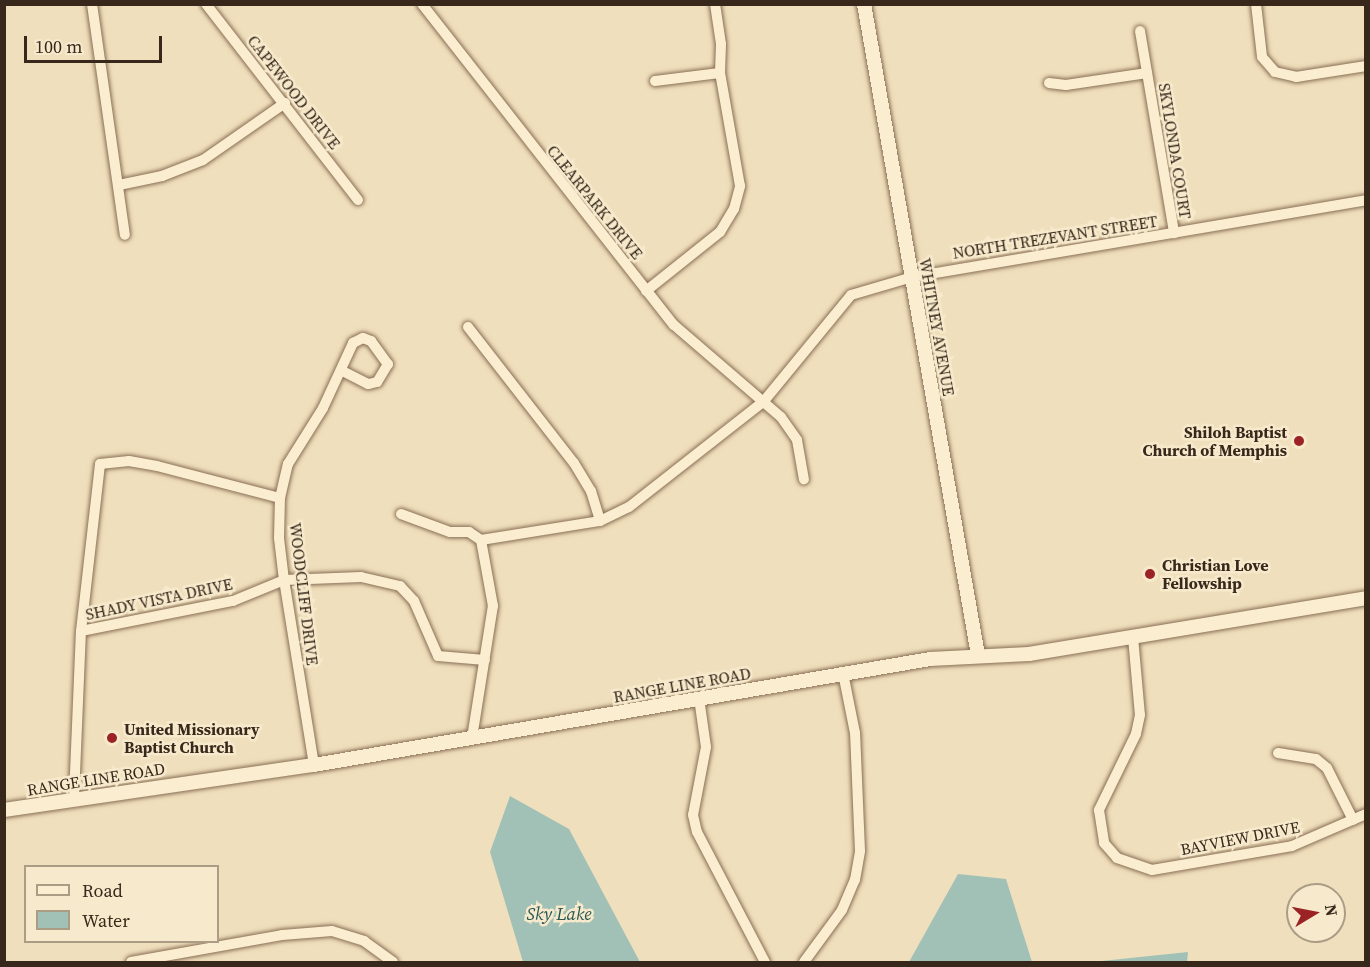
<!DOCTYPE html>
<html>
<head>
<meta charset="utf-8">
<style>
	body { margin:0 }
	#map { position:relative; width:1370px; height:967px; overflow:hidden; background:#f0dfbc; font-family:"Source Serif 4",serif }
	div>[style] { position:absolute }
	.water>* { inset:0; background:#a1c1b7 }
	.roads { filter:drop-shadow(0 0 2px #896f55) drop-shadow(0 0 2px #896f55) }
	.street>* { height:10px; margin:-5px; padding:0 5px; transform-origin:5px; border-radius:5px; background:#fbedd0 }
	.secondary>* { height:14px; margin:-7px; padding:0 7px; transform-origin:7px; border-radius:7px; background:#fbedd0 }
	.dots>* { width:16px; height:16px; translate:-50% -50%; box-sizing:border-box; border:3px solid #f7eacc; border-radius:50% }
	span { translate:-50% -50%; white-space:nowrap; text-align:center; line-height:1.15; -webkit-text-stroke:5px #f7eacc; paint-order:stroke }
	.street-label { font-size:16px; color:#37281b }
	.poi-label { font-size:16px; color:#37281b; font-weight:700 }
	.right { translate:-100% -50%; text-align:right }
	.left { translate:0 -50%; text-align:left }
	.water-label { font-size:18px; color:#295854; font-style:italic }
	.frame { position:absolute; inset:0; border:6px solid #37281b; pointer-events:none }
	.legend { position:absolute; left:24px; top:865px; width:195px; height:78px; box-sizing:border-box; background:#f7eacc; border:2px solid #aa9c85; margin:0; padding:8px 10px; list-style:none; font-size:18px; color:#37281b }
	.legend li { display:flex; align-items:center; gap:12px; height:30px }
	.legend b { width:30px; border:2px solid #aa9c85 }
	.north { position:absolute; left:1286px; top:883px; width:60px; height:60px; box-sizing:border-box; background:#f7eacc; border:2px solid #aa9c85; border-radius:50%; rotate:80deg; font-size:16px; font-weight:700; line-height:24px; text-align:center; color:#37281b }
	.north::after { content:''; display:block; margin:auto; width:21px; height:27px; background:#9b2225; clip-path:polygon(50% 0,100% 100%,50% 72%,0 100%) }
	.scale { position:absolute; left:24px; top:36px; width:138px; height:27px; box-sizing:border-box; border:3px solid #37281b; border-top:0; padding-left:8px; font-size:18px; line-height:21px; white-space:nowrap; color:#37281b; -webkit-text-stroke:4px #f7eacc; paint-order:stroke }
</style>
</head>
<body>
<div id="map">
	<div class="water">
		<i style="clip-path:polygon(510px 796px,569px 829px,640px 962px,523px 962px,490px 852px)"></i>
		<i style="clip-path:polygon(958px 874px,1006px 879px,1032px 962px,909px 962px)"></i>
		<i style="clip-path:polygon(1188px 952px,1187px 962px,1092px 962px)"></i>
	</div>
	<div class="roads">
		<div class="street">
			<i style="left:92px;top:4px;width:233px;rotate:81.9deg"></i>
			<i style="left:206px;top:4px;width:248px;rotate:52.2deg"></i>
			<i style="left:422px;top:4px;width:408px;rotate:51.9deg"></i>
			<i style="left:674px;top:325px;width:141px;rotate:40.7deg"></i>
			<i style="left:781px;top:417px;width:28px;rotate:55deg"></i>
			<i style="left:797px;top:440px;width:40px;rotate:80deg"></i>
			<i style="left:1256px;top:4px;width:53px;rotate:83.5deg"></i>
			<i style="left:1262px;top:57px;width:20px;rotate:49deg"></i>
			<i style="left:1275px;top:72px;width:22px;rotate:13deg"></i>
			<i style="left:1296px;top:77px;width:71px;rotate:-8.9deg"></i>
			<i style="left:1140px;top:31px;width:205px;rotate:80.4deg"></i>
			<i style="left:655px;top:81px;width:65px;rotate:-7deg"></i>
			<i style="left:1049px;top:83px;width:17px;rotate:7deg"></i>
			<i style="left:1066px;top:85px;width:82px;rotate:-8.4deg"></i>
			<i style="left:119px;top:185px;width:44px;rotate:-11.8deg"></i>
			<i style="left:162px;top:176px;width:44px;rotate:-21.3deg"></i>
			<i style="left:203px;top:160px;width:100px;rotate:-34.8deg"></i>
			<i style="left:646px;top:291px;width:95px;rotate:-38.6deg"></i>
			<i style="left:720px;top:232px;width:27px;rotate:-59deg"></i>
			<i style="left:734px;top:209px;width:24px;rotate:-75deg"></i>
			<i style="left:740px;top:186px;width:115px;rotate:-100deg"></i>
			<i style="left:720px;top:73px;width:29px;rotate:-88deg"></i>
			<i style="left:721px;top:44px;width:40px;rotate:-98.5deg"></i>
			<i style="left:468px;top:327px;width:172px;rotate:52.1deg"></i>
			<i style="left:574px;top:463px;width:33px;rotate:59deg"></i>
			<i style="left:591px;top:491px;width:31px;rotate:73deg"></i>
			<i style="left:401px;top:514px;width:52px;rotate:20.2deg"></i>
			<i style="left:450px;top:532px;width:19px"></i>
			<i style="left:469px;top:532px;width:14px;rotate:34deg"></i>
			<i style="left:481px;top:540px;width:121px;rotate:-9.1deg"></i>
			<i style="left:600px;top:521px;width:32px;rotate:-26deg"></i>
			<i style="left:629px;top:507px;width:172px;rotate:-38.1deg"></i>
			<i style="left:764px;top:401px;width:137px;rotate:-50.6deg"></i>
			<i style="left:851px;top:295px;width:64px;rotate:-16.4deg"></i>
			<i style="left:912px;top:277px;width:460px;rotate:-9.6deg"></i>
			<i style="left:81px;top:631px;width:155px;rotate:-11.2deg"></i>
			<i style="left:233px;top:601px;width:55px;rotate:-22.4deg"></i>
			<i style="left:284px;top:580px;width:77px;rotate:-2.2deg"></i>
			<i style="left:361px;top:577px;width:40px;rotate:13deg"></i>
			<i style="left:400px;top:586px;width:21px;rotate:47deg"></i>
			<i style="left:414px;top:601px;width:60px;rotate:66.4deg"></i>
			<i style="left:438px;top:656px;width:47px;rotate:4.9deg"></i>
			<i style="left:1133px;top:637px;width:78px;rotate:84.9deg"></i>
			<i style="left:1140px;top:715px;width:19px;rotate:102deg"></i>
			<i style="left:1136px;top:734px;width:85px;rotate:116deg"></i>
			<i style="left:1099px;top:810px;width:33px;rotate:81deg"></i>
			<i style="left:1104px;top:843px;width:20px;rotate:49deg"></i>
			<i style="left:1117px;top:858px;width:37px;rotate:19deg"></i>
			<i style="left:1152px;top:870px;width:142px;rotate:-9.7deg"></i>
			<i style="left:1292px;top:846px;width:81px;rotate:-23.4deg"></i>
			<i style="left:699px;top:698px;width:49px;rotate:81.9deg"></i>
			<i style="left:706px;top:747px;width:69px;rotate:100.8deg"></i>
			<i style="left:693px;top:815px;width:17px;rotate:77deg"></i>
			<i style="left:697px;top:832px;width:147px;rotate:62.4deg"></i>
			<i style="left:472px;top:738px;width:134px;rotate:-81deg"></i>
			<i style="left:493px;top:606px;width:67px;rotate:-100.3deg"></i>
			<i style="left:1278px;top:753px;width:38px;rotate:9deg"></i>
			<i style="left:1316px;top:759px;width:14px;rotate:39deg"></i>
			<i style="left:1327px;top:768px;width:58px;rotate:63.4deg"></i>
			<i style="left:314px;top:765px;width:187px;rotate:-99.2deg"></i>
			<i style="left:284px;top:580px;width:42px;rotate:-96.8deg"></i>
			<i style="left:279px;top:538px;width:40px;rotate:-88.6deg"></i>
			<i style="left:280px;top:498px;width:35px;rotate:-77deg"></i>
			<i style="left:288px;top:464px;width:66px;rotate:-58deg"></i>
			<i style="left:323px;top:408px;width:72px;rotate:-65.2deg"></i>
			<i style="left:353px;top:343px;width:11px;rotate:-27deg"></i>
			<i style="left:363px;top:338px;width:9px;rotate:21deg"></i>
			<i style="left:371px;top:341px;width:29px;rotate:54deg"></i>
			<i style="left:388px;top:364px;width:21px;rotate:121deg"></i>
			<i style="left:377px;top:382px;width:9px;rotate:167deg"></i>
			<i style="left:368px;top:384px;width:30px;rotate:-153deg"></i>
			<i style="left:74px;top:797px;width:166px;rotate:-87.6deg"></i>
			<i style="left:81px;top:631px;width:168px;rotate:-83.5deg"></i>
			<i style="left:100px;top:464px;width:29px;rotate:-6deg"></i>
			<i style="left:129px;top:461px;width:28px;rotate:10deg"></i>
			<i style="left:157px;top:466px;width:127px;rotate:14.6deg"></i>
			<i style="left:131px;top:962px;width:153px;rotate:-10.1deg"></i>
			<i style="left:282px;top:935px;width:50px;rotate:-4.6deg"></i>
			<i style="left:332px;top:931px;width:34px;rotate:17deg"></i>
			<i style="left:364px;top:941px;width:36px;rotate:36deg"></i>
			<i style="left:804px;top:962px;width:64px;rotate:-53.8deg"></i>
			<i style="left:842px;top:910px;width:33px;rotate:-67deg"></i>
			<i style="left:855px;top:880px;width:29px;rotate:-80deg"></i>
			<i style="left:860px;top:851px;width:118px;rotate:-92.4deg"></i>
			<i style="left:855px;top:733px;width:61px;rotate:-101.3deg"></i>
		</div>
		<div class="secondary">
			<i style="left:864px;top:4px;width:661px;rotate:80.07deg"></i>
			<i style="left:4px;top:810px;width:313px;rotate:-8.3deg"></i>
			<i style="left:314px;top:765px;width:625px;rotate:-9.76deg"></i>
			<i style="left:930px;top:659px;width:99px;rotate:-2.9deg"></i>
			<i style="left:1029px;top:654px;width:342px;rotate:-9.4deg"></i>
		</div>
	</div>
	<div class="dots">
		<i style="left:1299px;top:441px;background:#9b2225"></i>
		<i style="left:1150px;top:574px;background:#9b2225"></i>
		<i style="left:112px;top:738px;background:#9b2225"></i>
	</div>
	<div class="street-label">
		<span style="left:294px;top:92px;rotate:52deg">CAPEWOOD DRIVE</span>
		<span style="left:1175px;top:151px;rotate:81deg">SKYLONDA COURT</span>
		<span style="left:595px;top:202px;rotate:51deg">CLEARPARK DRIVE</span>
		<span style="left:1055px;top:237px;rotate:-9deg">NORTH TREZEVANT STREET</span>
		<span style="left:937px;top:327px;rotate:80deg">WHITNEY AVENUE</span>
		<span style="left:304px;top:594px;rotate:83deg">WOODCLIFF DRIVE</span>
		<span style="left:159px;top:599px;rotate:-12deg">SHADY VISTA DRIVE</span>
		<span style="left:682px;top:685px;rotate:-10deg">RANGE LINE ROAD</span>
		<span style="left:96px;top:779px;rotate:-9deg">RANGE LINE ROAD</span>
		<span style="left:1240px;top:838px;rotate:-11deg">BAYVIEW DRIVE</span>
	</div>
	<div class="poi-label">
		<span class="right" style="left:1287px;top:441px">Shiloh Baptist<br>Church of Memphis</span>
		<span class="left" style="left:1162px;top:574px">Christian Love<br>Fellowship</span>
		<span class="left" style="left:124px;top:738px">United Missionary<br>Baptist Church</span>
	</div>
	<div class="water-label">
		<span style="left:559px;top:914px">Sky Lake</span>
	</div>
	<div class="frame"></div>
	<ul class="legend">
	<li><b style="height:8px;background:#fbedd0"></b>Road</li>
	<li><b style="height:16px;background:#a1c1b7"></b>Water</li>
	</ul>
	<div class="north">N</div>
	<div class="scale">100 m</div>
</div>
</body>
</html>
